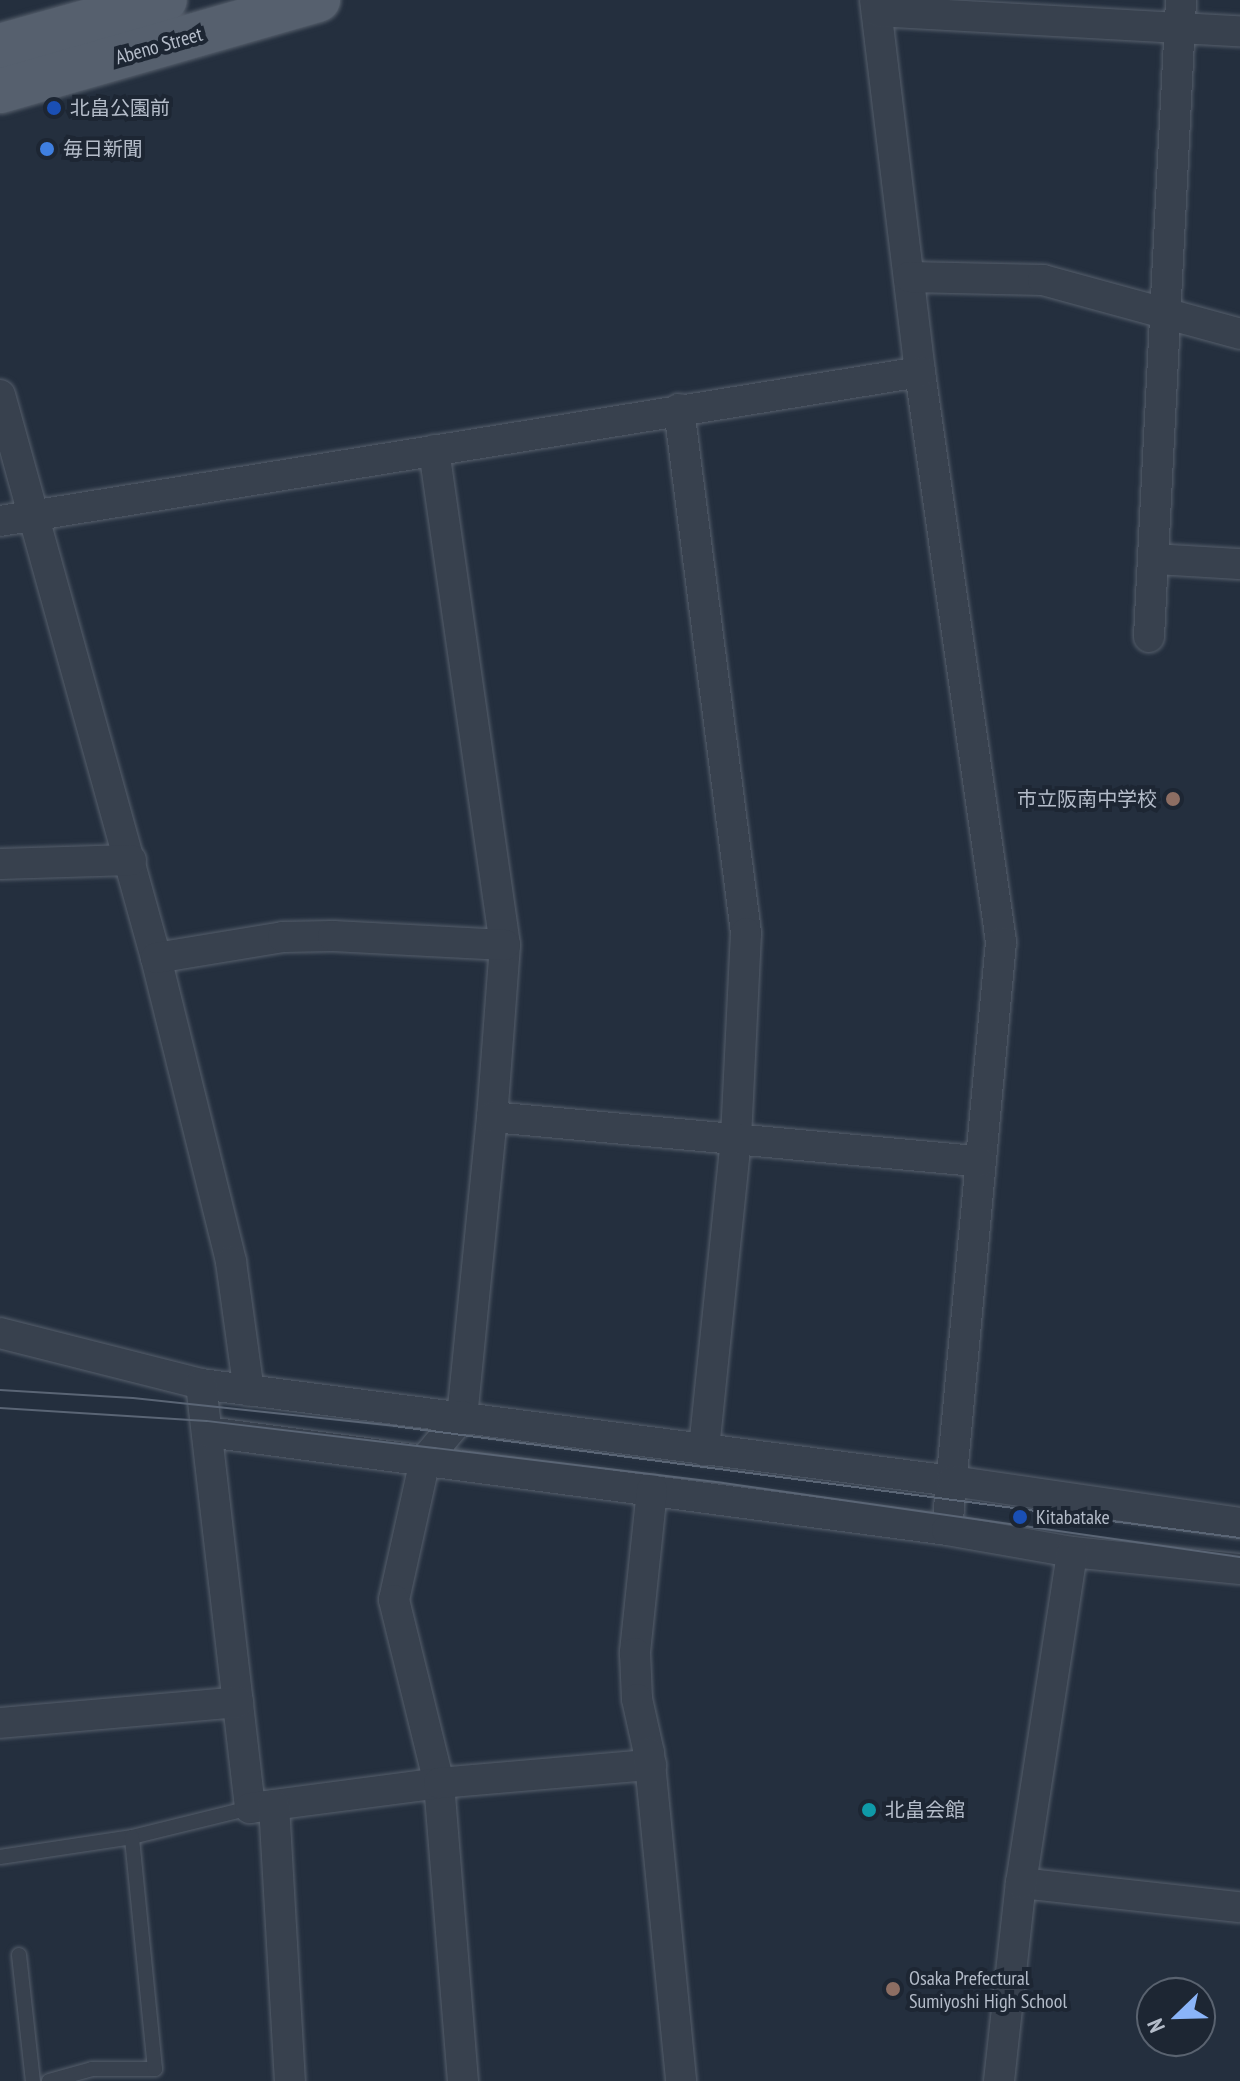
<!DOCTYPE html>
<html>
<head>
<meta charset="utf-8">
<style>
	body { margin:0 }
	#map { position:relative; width:1240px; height:2081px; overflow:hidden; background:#242f3e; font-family:"PT Sans Narrow","Noto Sans JP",sans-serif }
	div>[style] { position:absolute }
	.roads { filter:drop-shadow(0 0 2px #565f6c) drop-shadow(0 0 2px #565f6c) }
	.service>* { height:14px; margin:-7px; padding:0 7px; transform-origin:7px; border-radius:7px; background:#38414e }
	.minor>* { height:30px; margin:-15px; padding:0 15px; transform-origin:15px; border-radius:15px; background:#38414e }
	.primary>* { height:44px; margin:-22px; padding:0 22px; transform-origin:22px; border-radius:22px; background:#56606e }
	.tram>* { height:2px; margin:-1px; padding:0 1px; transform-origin:1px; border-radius:1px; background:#5a6575 }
	.dots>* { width:22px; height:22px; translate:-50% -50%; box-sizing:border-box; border:4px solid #1d2633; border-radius:50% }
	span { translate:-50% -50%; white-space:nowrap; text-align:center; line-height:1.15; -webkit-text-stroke:8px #1d2633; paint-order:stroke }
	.street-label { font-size:20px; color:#b4bcc9 }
	.poi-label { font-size:20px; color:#b4bcc9 }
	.left { translate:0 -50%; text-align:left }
	.right { translate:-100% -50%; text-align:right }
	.north { position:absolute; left:1136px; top:1977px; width:80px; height:80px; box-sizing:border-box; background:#1d2633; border:2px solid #59626f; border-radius:50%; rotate:247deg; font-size:22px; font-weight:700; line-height:32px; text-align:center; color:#b4bcc9 }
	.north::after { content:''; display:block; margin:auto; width:28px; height:36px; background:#8ab4f8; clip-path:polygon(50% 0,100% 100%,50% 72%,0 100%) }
</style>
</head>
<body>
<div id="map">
	<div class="roads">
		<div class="service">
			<i style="left:0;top:1857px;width:134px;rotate:-8.6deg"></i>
			<i style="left:132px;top:1837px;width:122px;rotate:-13.8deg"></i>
			<i style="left:19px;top:1955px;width:127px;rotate:83.7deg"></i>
			<i style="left:49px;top:2081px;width:45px;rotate:-15.6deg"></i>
			<i style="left:92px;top:2069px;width:63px"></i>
			<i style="left:155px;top:2069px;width:233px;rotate:-95.7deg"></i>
		</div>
		<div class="minor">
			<i style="left:875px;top:0;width:375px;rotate:83.1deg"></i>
			<i style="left:920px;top:372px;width:576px;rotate:81.91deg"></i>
			<i style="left:1001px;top:942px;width:590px;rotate:95.25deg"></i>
			<i style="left:877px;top:11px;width:364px;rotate:3.2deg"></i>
			<i style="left:909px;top:277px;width:134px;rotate:1.3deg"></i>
			<i style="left:1043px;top:280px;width:204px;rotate:15.3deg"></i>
			<i style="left:0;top:395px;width:584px;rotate:74.51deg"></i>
			<i style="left:156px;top:958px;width:313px;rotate:76.1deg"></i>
			<i style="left:231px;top:1262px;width:130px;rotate:82.1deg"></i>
			<i style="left:679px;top:409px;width:528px;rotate:82.71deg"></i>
			<i style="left:746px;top:933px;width:206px;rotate:92.8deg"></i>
			<i style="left:736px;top:1139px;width:313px;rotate:95.9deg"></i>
			<i style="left:434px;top:450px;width:500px;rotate:81.84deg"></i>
			<i style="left:505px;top:945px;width:172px;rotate:94.3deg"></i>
			<i style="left:492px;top:1117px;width:301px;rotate:95.7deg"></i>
			<i style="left:462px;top:1416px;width:57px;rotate:130.1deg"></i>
			<i style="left:425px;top:1460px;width:143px;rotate:102.5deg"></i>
			<i style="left:394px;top:1600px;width:188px;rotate:76.2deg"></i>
			<i style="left:439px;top:1783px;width:299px;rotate:85.4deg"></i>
			<i style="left:0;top:521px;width:932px;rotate:-9.2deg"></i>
			<i style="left:1155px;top:559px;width:85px;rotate:3.4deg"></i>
			<i style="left:1149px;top:637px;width:638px;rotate:-87.12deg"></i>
			<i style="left:0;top:864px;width:131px;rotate:-1.7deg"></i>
			<i style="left:156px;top:958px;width:129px;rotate:-9.4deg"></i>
			<i style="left:283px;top:937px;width:50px;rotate:-1.1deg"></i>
			<i style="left:333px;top:936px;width:172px;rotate:3deg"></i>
			<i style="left:492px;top:1117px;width:489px;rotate:5.2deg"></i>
			<i style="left:0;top:1333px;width:207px;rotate:14.2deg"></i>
			<i style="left:201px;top:1384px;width:757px;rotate:7.36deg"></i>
			<i style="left:952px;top:1481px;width:291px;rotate:8.3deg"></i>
			<i style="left:201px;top:1384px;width:427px;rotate:83.4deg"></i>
			<i style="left:250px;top:1808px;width:191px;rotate:-7.5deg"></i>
			<i style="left:439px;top:1783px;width:213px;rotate:-4.9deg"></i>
			<i style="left:208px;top:1432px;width:745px;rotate:7.55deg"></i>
			<i style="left:947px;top:1530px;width:127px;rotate:10deg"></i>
			<i style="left:1072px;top:1552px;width:169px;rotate:5.8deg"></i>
			<i style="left:652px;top:1490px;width:164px;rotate:96deg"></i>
			<i style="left:635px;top:1653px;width:46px;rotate:87.5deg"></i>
			<i style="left:637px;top:1699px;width:55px;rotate:77.5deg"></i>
			<i style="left:649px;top:1753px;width:330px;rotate:84.4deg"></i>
			<i style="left:0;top:1723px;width:239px;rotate:-5deg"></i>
			<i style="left:274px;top:1805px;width:276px;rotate:86.7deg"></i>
			<i style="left:1021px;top:1883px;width:220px;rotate:6.3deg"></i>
			<i style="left:999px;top:2081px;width:199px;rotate:-83.7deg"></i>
			<i style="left:1021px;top:1883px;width:335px;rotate:-81.2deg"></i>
		</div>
		<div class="primary">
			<i style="left:0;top:46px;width:171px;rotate:-15.6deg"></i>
			<i style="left:0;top:91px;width:331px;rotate:-16deg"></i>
		</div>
	</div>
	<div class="tram">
		<i style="left:0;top:1390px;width:133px;rotate:3.4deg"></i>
		<i style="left:133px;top:1398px;width:262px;rotate:6.1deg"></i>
		<i style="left:394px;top:1426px;width:853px;rotate:7.54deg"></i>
		<i style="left:0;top:1408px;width:207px;rotate:3.6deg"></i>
		<i style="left:207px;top:1421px;width:230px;rotate:6.8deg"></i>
		<i style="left:435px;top:1448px;width:290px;rotate:6.9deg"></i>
		<i style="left:723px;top:1483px;width:522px;rotate:8.15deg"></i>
	</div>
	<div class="dots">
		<i style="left:54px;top:108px;background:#1a4fb4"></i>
		<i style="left:47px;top:149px;background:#3f7fe0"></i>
		<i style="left:1173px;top:799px;background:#8d6e63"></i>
		<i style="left:1020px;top:1517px;background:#1a4fb4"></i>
		<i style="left:869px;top:1810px;background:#0f9aa8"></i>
		<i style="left:893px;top:1989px;background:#8d6e63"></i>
	</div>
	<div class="street-label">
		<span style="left:159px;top:46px;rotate:-16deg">Abeno Street</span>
	</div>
	<div class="poi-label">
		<span class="left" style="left:70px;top:108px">北畠公園前</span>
		<span class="left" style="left:63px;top:149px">毎日新聞</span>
		<span class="right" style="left:1157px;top:799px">市立阪南中学校</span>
		<span class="left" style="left:1036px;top:1517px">Kitabatake</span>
		<span class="left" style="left:885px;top:1810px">北畠会館</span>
		<span class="left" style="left:909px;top:1990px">Osaka Prefectural<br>Sumiyoshi High School</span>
	</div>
	<div class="north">N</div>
</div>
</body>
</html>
